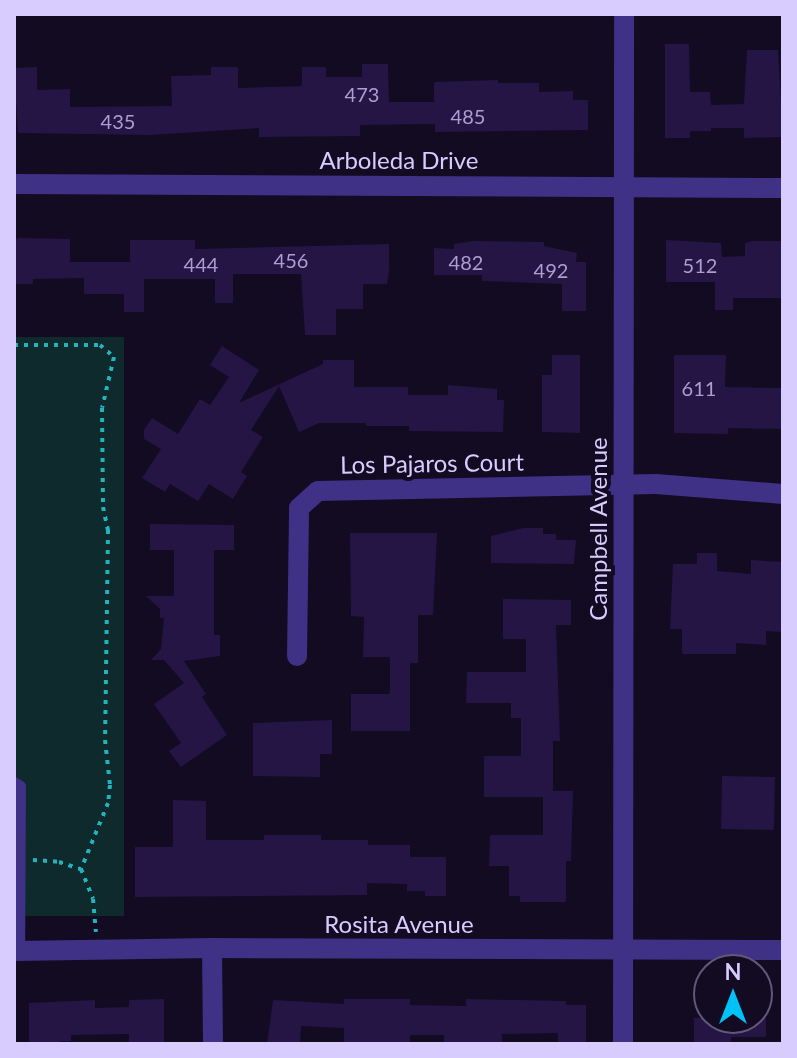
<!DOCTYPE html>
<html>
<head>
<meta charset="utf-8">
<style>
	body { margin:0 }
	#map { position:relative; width:797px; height:1058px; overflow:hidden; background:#120b22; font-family:Lato,sans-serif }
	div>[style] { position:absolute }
	.green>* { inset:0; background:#0e2a2c; transform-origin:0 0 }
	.building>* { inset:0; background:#241545; transform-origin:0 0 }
	.path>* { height:4px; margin-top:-2px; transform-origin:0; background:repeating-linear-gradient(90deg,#22b4bd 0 4px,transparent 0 10px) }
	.service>* { height:11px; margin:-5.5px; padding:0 5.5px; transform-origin:5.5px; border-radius:5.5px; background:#3e3186 }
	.minor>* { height:20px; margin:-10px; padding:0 10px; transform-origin:10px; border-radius:10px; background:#3e3186 }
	span { translate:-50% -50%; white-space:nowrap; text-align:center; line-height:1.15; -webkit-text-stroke:8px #120b22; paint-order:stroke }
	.number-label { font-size:20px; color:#ab9ed0 }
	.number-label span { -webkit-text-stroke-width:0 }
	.street-label { font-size:24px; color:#d8ccff }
	.frame { position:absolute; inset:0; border:16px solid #d8ccff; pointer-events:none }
	.north { position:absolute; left:693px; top:954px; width:80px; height:80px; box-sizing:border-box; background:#120b22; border:2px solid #61587a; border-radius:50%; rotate:0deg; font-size:22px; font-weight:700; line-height:32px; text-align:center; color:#d8ccff }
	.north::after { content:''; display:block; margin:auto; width:28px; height:36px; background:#00c2f7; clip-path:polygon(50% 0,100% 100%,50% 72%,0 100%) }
</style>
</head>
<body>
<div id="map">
	<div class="green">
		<i style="left:14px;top:337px;width:110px;height:579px"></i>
	</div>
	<div class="building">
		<i style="clip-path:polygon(665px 44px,689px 44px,690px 92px,710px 92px,711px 105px,744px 104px,747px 50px,778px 50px,783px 137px,744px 138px,744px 128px,711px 128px,711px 131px,690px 131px,690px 138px,665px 138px)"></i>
		<i style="clip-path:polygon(362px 64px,388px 64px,389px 102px,434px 102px,434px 82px,498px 80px,498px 83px,539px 83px,539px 92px,573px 91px,573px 100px,588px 100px,588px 130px,435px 132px,435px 124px,360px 125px,360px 136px,259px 137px,259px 128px,151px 135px,18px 133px,14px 68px,37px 67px,37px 90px,70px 89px,70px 107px,172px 106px,171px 76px,211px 75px,211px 67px,238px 67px,238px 88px,302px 86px,302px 67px,326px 67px,326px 77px,362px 77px)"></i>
		<i style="clip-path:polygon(18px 238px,70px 239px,70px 262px,130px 262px,130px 240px,195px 240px,195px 249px,389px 244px,389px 271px,387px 284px,363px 284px,363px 309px,336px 309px,336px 335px,305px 335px,301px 274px,233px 274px,233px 303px,215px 303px,215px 279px,144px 279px,144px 312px,124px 312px,124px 294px,84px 294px,84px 278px,33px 279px,33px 284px,14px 284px,14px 241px)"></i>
		<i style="clip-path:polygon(666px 240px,721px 243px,722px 257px,745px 256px,745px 243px,752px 241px,783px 241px,783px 298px,733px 298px,733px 310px,715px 310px,715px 282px,666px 282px)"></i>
		<i style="clip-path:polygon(474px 241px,544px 242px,544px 246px,577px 253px,576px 262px,586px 262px,586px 311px,562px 311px,562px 284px,482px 281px,482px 275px,434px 275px,434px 248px,454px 249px,454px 244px)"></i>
		<i style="clip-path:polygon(222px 346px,259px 370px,239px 403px,323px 364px,323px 360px,354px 360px,354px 387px,408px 387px,408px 395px,448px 395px,448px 385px,497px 389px,497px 400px,504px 400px,503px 432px,409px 431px,409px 426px,366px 426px,366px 423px,319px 423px,299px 432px,279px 386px,251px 430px,263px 437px,241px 472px,247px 476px,233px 499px,209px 484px,198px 501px,170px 484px,165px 492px,142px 478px,161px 449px,144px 439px,144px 430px,152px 418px,178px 434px,200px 399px,210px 405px,229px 377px,210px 365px)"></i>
		<i style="clip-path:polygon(552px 355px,580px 355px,580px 433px,542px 432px,542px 375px,552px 375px)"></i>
		<i style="clip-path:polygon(674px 355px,726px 355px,725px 387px,783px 388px,783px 429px,728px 428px,728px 434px,674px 433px)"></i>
		<i style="clip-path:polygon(150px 524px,234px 525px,234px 550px,214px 550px,214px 635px,220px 635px,220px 656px,184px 661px,206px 694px,202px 697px,227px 735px,181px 767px,169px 751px,181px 743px,154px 704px,184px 683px,164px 660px,151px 660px,161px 649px,164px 618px,160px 618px,160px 609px,146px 596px,174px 596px,174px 550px,150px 550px)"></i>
		<i style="clip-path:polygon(523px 528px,543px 528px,543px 534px,556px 534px,556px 540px,576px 540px,574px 564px,491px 563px,491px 536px)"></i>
		<i style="clip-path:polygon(350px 533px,437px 533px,433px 615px,418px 615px,418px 663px,410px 663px,410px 731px,351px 731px,351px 694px,390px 694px,390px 657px,363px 657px,364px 617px,351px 616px)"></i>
		<i style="clip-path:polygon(697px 553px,717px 553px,717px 571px,751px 574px,751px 560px,783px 562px,783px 632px,766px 631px,766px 645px,736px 643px,736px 654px,682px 654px,682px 629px,670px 629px,673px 564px,697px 564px)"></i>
		<i style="clip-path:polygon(503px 599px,571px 600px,571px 625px,556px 625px,560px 741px,553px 741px,553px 791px,573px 791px,571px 861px,566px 861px,566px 902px,520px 902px,520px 896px,509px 896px,509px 866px,489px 866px,490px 835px,543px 835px,543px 797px,484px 797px,484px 756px,521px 756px,521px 718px,511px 718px,511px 703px,466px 703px,467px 672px,526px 672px,526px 639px,503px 639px)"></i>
		<i style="clip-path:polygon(332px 720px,332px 754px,320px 754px,320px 777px,253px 776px,253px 723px)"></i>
		<i style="left:722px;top:776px;width:53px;height:53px;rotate:1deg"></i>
		<i style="clip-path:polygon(173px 800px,206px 801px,206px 840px,264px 840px,264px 835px,321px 835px,321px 840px,368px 840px,368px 845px,410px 845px,410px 857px,446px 857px,446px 896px,425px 896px,425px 891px,407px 891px,407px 884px,367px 883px,367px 895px,135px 897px,135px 847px,173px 847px)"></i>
		<i style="clip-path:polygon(164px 999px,164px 1044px,129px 1044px,129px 1034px,71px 1035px,71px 1041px,60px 1041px,60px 1044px,29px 1044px,29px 1003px,95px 1000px,95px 1008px,129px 1007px,129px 1000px)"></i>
		<i style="clip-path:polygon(344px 999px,410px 999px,410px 1005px,466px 1006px,466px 999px,566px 1001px,566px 1005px,586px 1005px,586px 1044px,558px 1044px,558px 1033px,502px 1034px,502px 1042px,444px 1042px,444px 1035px,410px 1035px,410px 1044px,344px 1044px,344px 1028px,301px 1026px,300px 1044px,267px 1044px,273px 1000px,344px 1004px)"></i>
		<i style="clip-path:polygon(694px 1018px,766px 1018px,766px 1037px,731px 1037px,731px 1043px,694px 1042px)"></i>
	</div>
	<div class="path">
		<i style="left:14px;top:345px;width:86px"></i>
		<i style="left:100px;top:345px;width:18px;rotate:41deg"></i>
		<i style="left:114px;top:357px;width:52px;rotate:103.2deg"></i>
		<i style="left:102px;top:408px;width:99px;rotate:89.4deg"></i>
		<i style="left:103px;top:507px;width:24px;rotate:78deg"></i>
		<i style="left:108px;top:530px;width:210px;rotate:90.8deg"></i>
		<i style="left:105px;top:740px;width:45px;rotate:83.7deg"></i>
		<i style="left:110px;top:785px;width:18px;rotate:96deg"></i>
		<i style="left:108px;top:803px;width:71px;rotate:112.2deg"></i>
		<i style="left:81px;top:869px;width:32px;rotate:68deg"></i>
		<i style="left:93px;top:899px;width:33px;rotate:85deg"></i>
		<i style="left:33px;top:860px;width:26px;rotate:4deg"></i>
		<i style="left:59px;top:862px;width:23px;rotate:18deg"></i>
	</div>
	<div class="service">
		<i style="left:14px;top:782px;width:7px;rotate:34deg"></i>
		<i style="left:20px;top:786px;width:165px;rotate:90.3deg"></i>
	</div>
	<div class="minor">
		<i style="left:14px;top:184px;width:769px;rotate:0.3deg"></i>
		<i style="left:297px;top:656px;width:148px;rotate:-89.2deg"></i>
		<i style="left:299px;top:508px;width:25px;rotate:-42deg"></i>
		<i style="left:318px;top:491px;width:338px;rotate:-1.2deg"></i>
		<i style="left:656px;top:484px;width:127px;rotate:4.5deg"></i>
		<i style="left:212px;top:948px;width:96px;rotate:89.4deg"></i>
		<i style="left:14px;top:951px;width:198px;rotate:-0.9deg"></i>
		<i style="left:212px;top:948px;width:571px;rotate:0.2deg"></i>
		<i style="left:623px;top:1044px;width:1030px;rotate:-89.94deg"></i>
	</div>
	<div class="number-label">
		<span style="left:362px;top:94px">473</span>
		<span style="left:468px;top:116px">485</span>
		<span style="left:118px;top:121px">435</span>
		<span style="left:291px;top:260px">456</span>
		<span style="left:466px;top:262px">482</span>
		<span style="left:201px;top:264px">444</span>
		<span style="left:700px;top:265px">512</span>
		<span style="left:551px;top:270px">492</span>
		<span style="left:699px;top:388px">611</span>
	</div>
	<div class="street-label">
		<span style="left:399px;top:160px">Arboleda Drive</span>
		<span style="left:432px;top:463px;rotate:-1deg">Los Pajaros Court</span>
		<span style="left:598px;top:529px;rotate:-90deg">Campbell Avenue</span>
		<span style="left:399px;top:924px">Rosita Avenue</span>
	</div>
	<div class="frame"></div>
	<div class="north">N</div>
</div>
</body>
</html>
